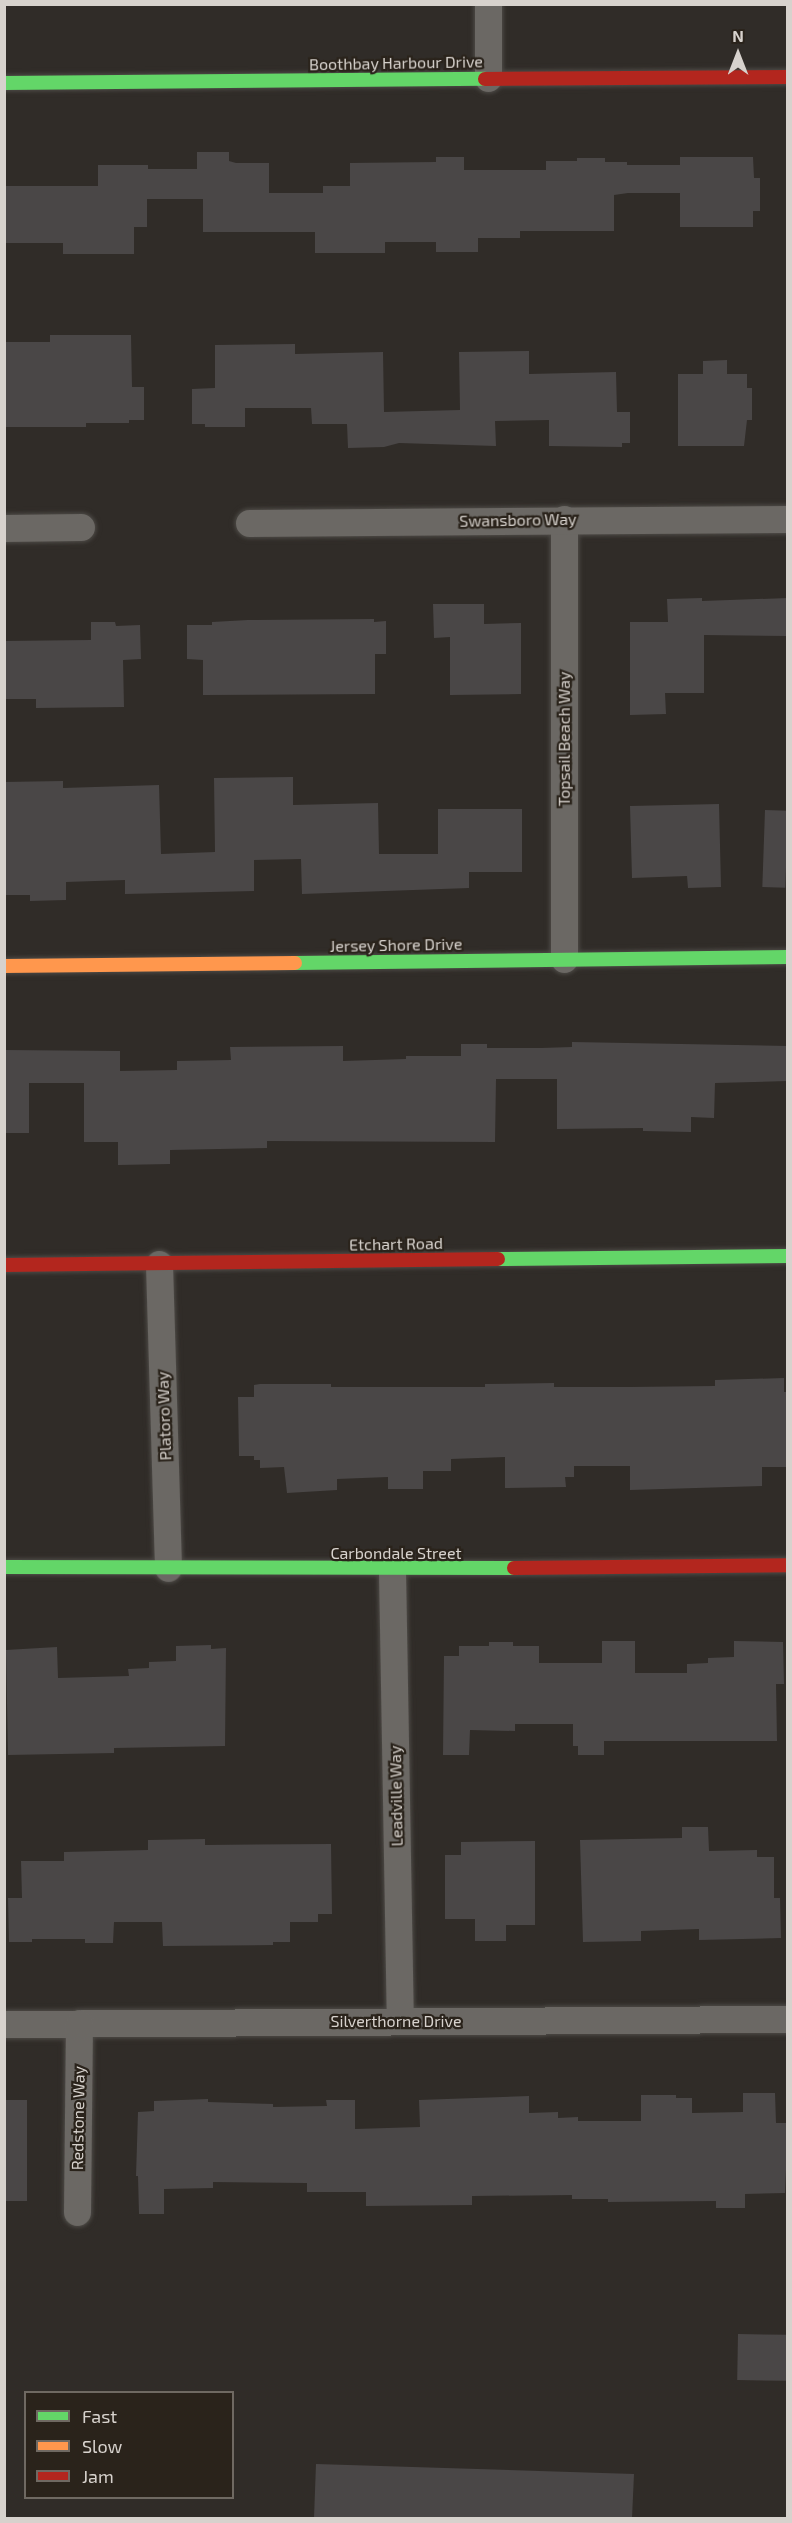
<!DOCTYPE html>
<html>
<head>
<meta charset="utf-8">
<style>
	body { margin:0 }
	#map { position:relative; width:792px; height:2523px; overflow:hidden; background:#302c28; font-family:"Exo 2",sans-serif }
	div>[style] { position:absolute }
	.building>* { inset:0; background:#4a4747; transform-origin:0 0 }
	.roads { filter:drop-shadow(0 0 2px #4d4a46) drop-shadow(0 0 2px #4d4a46) }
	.street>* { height:27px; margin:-13.5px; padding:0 13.5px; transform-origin:13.5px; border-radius:13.5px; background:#6b6864 }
	.fast>* { height:14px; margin:-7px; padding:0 7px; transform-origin:7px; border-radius:7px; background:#63d668 }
	.slow>* { height:14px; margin:-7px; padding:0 7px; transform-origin:7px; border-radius:7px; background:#ff974d }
	.jam>* { height:14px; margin:-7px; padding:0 7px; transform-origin:7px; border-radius:7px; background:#b3261e }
	span { translate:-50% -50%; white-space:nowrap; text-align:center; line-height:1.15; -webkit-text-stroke:4.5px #2a231b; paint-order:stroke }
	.street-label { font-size:16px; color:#d7d2cd }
	.frame { position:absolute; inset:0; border:6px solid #d7d2cd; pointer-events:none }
	.legend { position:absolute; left:24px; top:2391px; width:210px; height:108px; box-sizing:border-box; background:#2a231b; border:2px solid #6f6962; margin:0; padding:8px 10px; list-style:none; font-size:18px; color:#d7d2cd }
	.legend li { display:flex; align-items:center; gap:12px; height:30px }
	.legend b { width:30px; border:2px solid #6f6962 }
	.north { position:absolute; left:708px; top:24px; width:60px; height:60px; -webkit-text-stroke:4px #2a231b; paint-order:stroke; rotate:0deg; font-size:16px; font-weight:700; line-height:24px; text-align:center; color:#d7d2cd }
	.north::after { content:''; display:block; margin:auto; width:21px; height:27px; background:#d7d2cd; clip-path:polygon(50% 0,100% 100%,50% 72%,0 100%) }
</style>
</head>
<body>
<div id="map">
	<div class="building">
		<i style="clip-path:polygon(197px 152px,229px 152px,229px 161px,236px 163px,269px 163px,269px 193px,323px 193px,323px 186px,350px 186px,350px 163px,436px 162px,436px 157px,464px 157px,464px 170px,546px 170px,546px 161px,577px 161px,577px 158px,605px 158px,605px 162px,627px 162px,627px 165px,680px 165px,680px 157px,753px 157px,754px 178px,760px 178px,760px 211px,753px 211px,753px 227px,680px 227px,680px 193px,628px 193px,614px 195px,614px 231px,520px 231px,520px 238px,478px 238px,478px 252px,436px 252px,436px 242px,385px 242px,385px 253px,315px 253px,315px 232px,203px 232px,203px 199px,147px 199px,147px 227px,134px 227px,134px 254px,63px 254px,63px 243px,4px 243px,4px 186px,98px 186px,98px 165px,148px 165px,148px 169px,197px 169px)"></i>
		<i style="clip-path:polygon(50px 335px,131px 335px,132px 387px,144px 387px,144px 420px,129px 420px,129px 423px,86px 423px,86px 427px,5px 427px,4px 342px,50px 342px)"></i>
		<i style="clip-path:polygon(295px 344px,295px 354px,383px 352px,384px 412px,460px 410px,459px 352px,529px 351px,529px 374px,616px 372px,617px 412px,630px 412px,630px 443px,622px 443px,622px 447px,549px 446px,549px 420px,495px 421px,496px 446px,399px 443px,384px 447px,348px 448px,347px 424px,312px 424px,311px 408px,245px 408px,245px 427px,205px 427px,205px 424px,192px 424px,192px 389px,215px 388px,215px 345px)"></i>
		<i style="clip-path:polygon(727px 360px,727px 374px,747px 374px,747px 388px,752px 388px,752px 420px,747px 420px,744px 446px,678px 446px,678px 374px,703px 374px,703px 361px)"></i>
		<i style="clip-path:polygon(702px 598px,702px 601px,788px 598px,788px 636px,704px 635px,704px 693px,665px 693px,666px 714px,630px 715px,630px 622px,668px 622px,667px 599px)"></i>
		<i style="clip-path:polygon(433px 604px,484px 604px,484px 624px,521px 623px,521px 694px,450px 695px,450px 637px,434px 638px)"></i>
		<i style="clip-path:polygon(374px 619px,374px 622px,386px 621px,386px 654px,375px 654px,375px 694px,203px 695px,203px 660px,187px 659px,187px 625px,212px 625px,212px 622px,248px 620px)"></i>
		<i style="clip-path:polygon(91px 622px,115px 622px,116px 626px,140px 625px,141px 659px,123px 660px,124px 707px,36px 708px,36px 699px,4px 699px,4px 641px,91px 640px)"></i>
		<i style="clip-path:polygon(293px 777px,293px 805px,378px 803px,379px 854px,438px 854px,438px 809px,522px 809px,522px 872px,469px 872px,469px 888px,302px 894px,301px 859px,254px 860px,254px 891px,125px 894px,125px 880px,66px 882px,66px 900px,30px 901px,30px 895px,4px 895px,4px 782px,63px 781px,63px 788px,159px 785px,161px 854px,215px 852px,214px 778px)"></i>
		<i style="clip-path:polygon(719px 804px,721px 887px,688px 888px,687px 876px,632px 878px,630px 806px)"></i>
		<i style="left:765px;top:810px;width:23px;height:77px;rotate:2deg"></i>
		<i style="clip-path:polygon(572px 1042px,788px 1046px,788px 1081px,715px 1083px,714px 1118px,691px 1117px,691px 1132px,643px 1131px,643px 1128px,557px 1129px,557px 1079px,496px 1079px,495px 1142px,267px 1141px,267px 1148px,170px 1150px,170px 1164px,118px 1165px,118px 1142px,84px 1142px,84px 1083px,29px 1083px,29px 1133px,4px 1133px,4px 1050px,120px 1051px,120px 1071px,177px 1070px,177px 1061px,231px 1060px,230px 1047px,343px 1046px,343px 1061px,406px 1059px,406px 1056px,461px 1056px,461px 1044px,487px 1044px,487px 1048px,541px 1048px,572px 1047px)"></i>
		<i style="clip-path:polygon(784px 1378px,784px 1392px,788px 1392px,788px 1467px,762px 1467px,762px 1486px,630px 1490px,630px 1466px,574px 1466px,574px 1477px,565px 1477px,566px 1487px,505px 1488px,505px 1457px,451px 1459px,451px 1471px,423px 1471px,423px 1489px,388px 1489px,388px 1477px,337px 1479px,337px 1490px,287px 1493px,284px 1467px,260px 1468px,260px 1460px,254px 1460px,254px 1456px,239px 1456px,238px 1397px,254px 1397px,254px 1385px,260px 1384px,331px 1384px,331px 1387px,485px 1387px,485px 1384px,554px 1383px,554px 1387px,630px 1387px,715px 1386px,715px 1380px)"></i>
		<i style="clip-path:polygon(602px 1641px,635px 1641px,635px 1673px,687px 1673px,687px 1664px,708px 1663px,708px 1658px,734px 1657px,734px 1641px,783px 1642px,784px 1684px,776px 1684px,777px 1741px,604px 1741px,604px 1755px,578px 1755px,578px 1746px,573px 1746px,573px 1724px,515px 1724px,515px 1731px,470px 1730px,469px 1755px,443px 1755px,444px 1656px,459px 1656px,459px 1646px,489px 1646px,489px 1642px,513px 1642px,513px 1646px,539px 1646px,539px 1663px,602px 1663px)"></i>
		<i style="clip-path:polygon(211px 1645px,211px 1649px,226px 1648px,225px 1746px,114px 1748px,114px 1753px,8px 1755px,6px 1650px,57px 1647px,58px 1678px,129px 1676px,128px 1669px,149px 1668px,149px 1662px,176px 1661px,176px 1646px)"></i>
		<i style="clip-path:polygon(682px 1827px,708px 1827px,709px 1851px,757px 1850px,757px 1857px,774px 1857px,774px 1898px,780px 1898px,781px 1938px,699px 1940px,699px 1929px,641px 1931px,641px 1941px,583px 1942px,580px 1840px,682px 1838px)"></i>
		<i style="clip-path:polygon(205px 1839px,205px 1845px,331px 1844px,332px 1914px,318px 1914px,318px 1922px,290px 1922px,290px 1942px,273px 1942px,273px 1945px,163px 1946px,162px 1922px,114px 1922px,113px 1943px,85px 1943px,85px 1939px,32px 1939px,32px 1942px,9px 1942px,8px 1898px,22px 1898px,21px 1861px,64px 1861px,64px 1852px,148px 1850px,148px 1840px)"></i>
		<i style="clip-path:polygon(535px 1841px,535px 1925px,506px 1925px,506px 1941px,475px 1941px,475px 1919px,445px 1919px,445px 1855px,461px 1855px,461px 1842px)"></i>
		<i style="clip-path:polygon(743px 2093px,775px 2093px,776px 2123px,788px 2123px,785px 2193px,745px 2194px,745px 2208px,716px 2208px,716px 2201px,608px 2202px,608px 2199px,572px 2199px,572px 2195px,472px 2196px,472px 2205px,366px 2206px,366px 2192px,307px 2192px,307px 2183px,213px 2182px,213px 2188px,164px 2189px,164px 2214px,139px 2214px,138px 2176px,136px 2176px,138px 2112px,154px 2111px,154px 2101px,208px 2099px,208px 2102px,273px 2104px,273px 2107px,327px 2106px,326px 2100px,355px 2100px,355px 2129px,420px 2127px,419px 2100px,529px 2096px,529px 2113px,558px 2112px,558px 2118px,578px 2117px,578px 2121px,641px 2121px,641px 2095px,676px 2095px,676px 2098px,692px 2098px,692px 2113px,743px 2112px)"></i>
		<i style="left:4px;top:2100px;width:23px;height:101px"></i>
		<i style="left:738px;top:2334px;width:50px;height:46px;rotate:1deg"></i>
		<i style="clip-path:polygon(316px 2464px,634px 2474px,632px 2518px,314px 2518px)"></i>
	</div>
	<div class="roads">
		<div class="street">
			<i style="left:488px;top:4px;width:74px;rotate:90deg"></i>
			<i style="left:564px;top:519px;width:440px;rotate:90deg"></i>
			<i style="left:249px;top:523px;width:539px;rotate:-0.43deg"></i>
			<i style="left:4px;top:528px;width:77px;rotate:-0.7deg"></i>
			<i style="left:159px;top:1264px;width:304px;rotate:88.3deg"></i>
			<i style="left:392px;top:1570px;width:451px;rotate:89deg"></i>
			<i style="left:4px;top:2024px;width:784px;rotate:-0.37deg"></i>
			<i style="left:77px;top:2212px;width:189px;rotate:-89.4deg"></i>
		</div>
		<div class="fast">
			<i style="left:4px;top:83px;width:481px;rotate:-0.5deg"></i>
			<i style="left:295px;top:963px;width:493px;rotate:-0.7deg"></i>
			<i style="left:498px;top:1259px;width:290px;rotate:-0.6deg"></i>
			<i style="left:4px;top:1567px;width:510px;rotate:0.11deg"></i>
		</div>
		<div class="slow">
			<i style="left:4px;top:966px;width:291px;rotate:-0.6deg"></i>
		</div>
		<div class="jam">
			<i style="left:485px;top:79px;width:303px;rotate:-0.4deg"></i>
			<i style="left:4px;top:1265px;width:494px;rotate:-0.7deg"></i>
			<i style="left:514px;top:1568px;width:274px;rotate:-0.6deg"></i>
		</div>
	</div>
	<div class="street-label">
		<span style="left:396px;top:63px;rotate:-1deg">Boothbay Harbour Drive</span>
		<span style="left:518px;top:520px;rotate:-1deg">Swansboro Way</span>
		<span style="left:564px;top:739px;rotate:-90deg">Topsail Beach Way</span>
		<span style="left:396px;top:945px;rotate:-1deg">Jersey Shore Drive</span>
		<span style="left:396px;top:1244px;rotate:-1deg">Etchart Road</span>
		<span style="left:164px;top:1416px;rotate:-92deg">Platoro Way</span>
		<span style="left:396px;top:1553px">Carbondale Street</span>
		<span style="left:396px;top:1796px;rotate:-91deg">Leadville Way</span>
		<span style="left:396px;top:2021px">Silverthorne Drive</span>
		<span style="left:78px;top:2118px;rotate:-89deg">Redstone Way</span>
	</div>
	<div class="frame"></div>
	<ul class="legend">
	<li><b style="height:8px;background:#63d668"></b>Fast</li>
	<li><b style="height:8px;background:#ff974d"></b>Slow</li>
	<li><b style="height:8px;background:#b3261e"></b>Jam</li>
	</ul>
	<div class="north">N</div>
</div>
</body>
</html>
